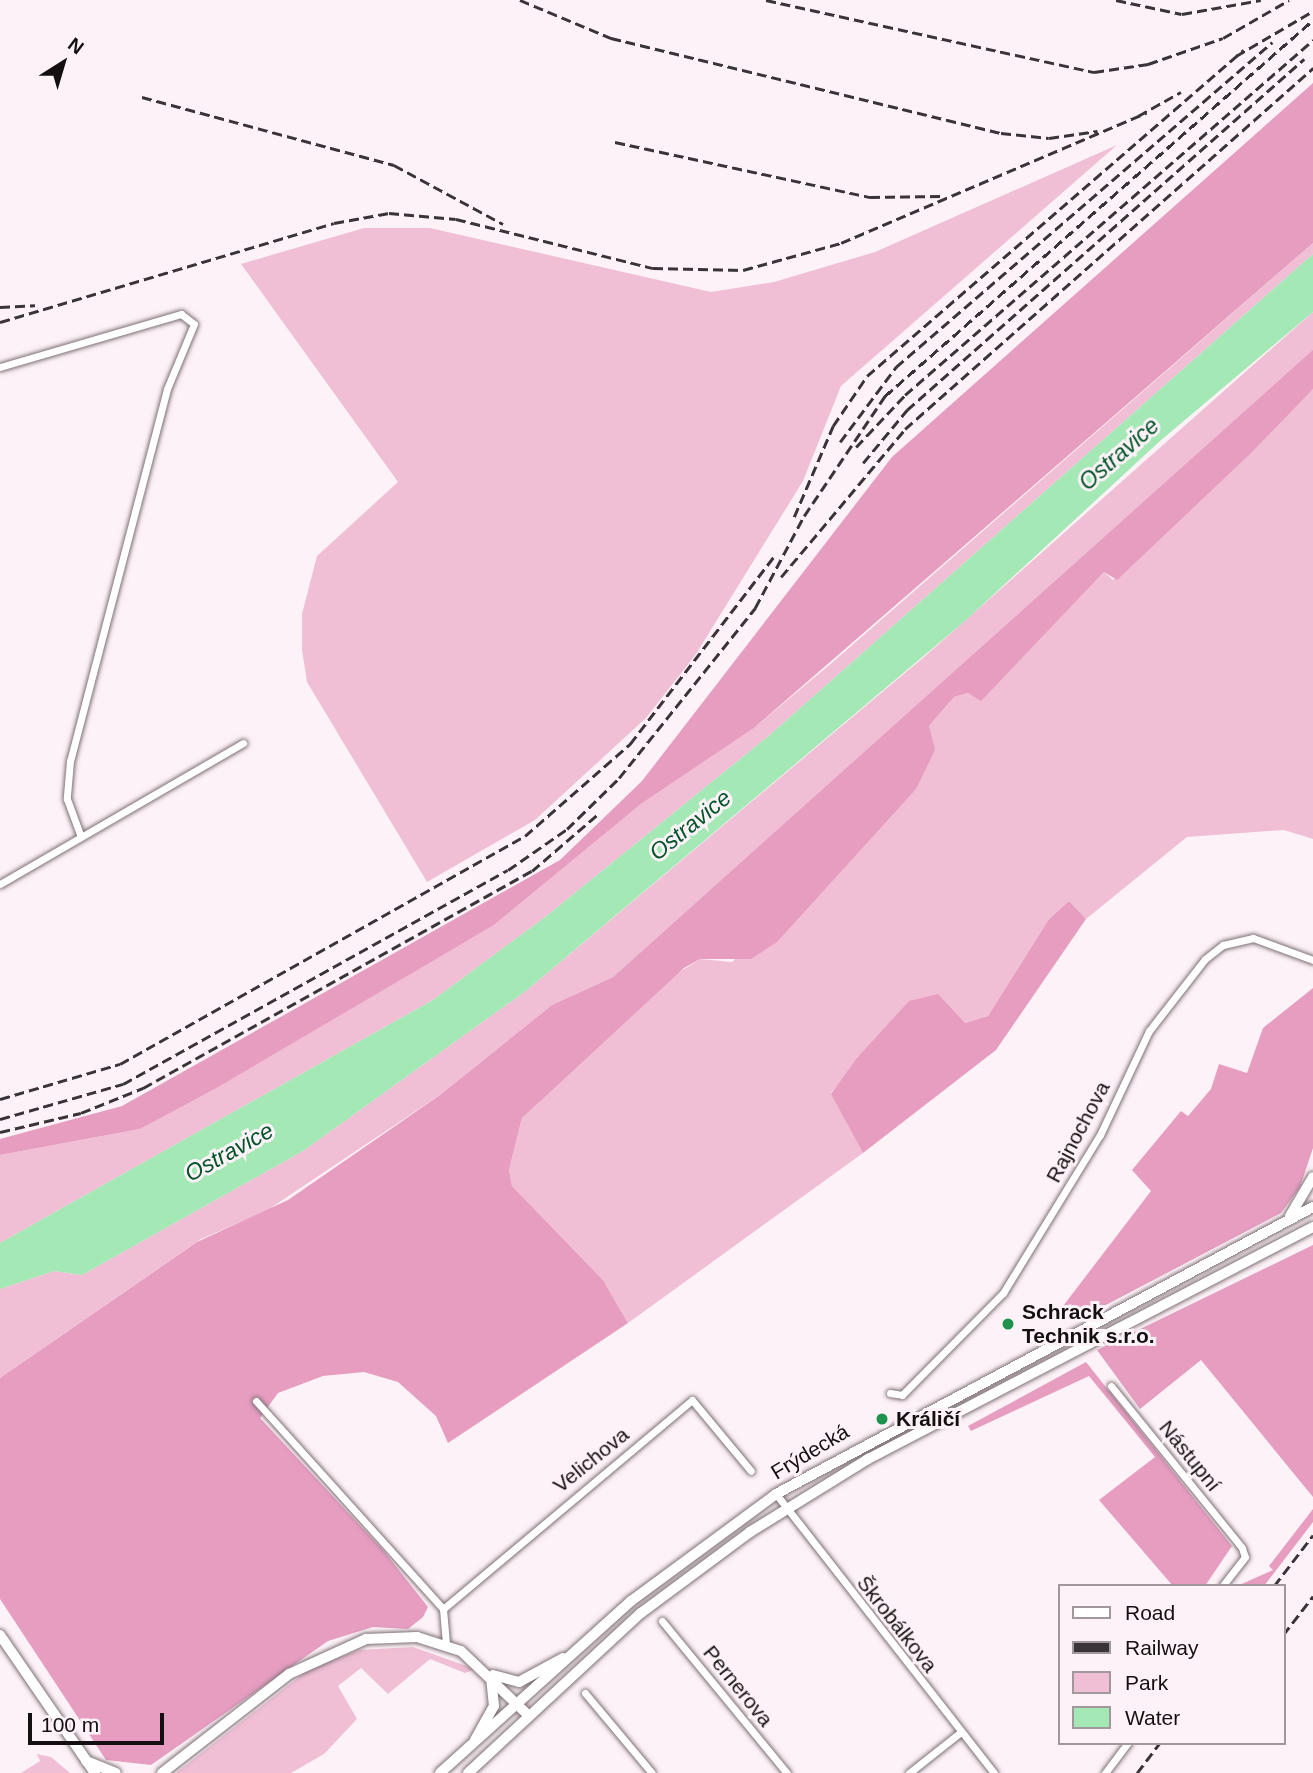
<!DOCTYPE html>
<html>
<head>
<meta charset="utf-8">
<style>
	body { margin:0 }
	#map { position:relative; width:1313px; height:1773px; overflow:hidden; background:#fdf2f7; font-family:Helvetica,sans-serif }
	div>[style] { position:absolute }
	.green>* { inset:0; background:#f0bfd5 }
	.forest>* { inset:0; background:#e69dc0 }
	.water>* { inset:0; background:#a4e8b5 }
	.roads { filter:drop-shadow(0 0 2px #7d7176) drop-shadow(0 0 2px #7d7176) }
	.minor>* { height:7px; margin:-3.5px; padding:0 3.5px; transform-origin:3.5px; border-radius:3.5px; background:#fff }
	.secondary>* { height:10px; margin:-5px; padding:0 5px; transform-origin:5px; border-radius:5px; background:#fff }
	.primary>* { height:10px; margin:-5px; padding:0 5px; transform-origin:5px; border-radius:5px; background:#fff }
	.rail>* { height:2.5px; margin-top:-1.25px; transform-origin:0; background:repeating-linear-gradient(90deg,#393437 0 10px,transparent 0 15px) }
	.dots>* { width:19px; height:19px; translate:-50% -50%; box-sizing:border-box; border:4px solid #fdf2f7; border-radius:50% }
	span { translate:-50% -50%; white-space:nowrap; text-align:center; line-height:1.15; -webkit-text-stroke:6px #fdf2f7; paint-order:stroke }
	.street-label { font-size:21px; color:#141012 }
	.poi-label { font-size:21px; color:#141012; font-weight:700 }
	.left { translate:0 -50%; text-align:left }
	.water-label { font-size:23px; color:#035529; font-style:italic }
	.legend { position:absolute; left:1058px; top:1584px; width:228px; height:161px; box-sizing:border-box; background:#fdf2f7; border:2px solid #a0989b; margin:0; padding:9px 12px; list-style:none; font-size:21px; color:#141012 }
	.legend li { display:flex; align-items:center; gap:14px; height:35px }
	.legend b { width:35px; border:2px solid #a0989b }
	.north { position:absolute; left:28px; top:28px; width:70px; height:70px; -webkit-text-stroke:5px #fdf2f7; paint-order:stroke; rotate:37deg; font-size:19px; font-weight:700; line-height:28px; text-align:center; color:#141012 }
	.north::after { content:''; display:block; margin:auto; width:24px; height:32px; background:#141012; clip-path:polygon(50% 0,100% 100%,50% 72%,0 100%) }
	.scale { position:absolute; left:28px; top:1713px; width:136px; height:32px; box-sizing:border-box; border:4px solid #141012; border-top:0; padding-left:9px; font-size:21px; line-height:24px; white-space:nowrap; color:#141012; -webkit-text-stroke:5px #fdf2f7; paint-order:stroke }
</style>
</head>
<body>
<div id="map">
	<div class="green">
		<i style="clip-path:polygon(1117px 145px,841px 386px,803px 481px,696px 654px,646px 718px,535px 820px,427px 882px,307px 682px,302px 650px,302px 614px,317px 556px,398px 482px,241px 264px,364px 228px,430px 228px,711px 292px,774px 282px,875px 252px)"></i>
		<i style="clip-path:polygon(1313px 243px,1313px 254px,771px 734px,544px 918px,433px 1000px,0 1243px,0 1155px,140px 1129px,494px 925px,641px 804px,754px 728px,834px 661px)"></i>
		<i style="clip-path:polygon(1313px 312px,1313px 352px,613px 977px,552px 1005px,440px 1095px,266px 1211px,201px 1239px,0 1378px,0 1289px,54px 1271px,82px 1275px,303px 1151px,527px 990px,924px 657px)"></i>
		<i style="clip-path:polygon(1313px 389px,1313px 839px,1284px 830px,1187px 837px,1086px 919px,1069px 901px,1049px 919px,988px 1016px,965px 1023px,909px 1001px,831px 1093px,863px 1153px,628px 1323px,603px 1280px,512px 1186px,509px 1170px,522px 1118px,664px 982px,700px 959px,732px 962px,916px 789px,929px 726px,954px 697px,968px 693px,981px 700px,1104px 572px,1113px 580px)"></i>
		<i style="clip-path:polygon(413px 1647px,475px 1669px,465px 1673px,430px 1659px,388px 1694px,361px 1668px,338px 1686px,357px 1719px,324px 1754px,291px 1773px,176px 1773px,308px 1670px,359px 1650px)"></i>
		<i style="clip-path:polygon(37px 1754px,51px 1757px,70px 1773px,21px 1773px,40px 1761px)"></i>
	</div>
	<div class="forest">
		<i style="clip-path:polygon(1313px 83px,1313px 243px,754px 728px,641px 804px,494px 925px,218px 1087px,140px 1129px,0 1155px,0 1139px,122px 1106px,560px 860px,642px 781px,892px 457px)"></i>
		<i style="clip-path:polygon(1313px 350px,1313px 389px,1251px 453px,1117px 580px,1104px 572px,981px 701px,968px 693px,954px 697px,929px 726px,935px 750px,916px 789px,777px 942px,751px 959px,700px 959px,684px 968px,522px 1118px,509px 1170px,512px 1186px,603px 1280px,628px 1323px,448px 1443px,436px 1416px,398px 1382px,364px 1372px,323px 1376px,278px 1393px,260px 1418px,383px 1550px,428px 1607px,423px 1617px,408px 1629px,373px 1627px,328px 1641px,151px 1765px,106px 1760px,0 1599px,0 1378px,197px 1242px,288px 1200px,440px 1095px,552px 1005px,613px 977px)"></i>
		<i style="clip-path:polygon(1069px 901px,1086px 919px,996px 1050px,863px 1153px,831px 1094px,857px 1058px,909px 1001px,938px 994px,965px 1023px,988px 1016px,1049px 919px)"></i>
		<i style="clip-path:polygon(1313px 988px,1313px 1148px,1300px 1187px,1281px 1213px,1083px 1317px,1067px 1319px,1060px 1310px,1151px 1191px,1132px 1170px,1181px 1111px,1188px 1116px,1211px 1089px,1219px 1064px,1247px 1073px,1263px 1028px)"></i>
		<i style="clip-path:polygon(1313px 1245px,1313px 1497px,1201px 1360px,1140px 1409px,1097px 1350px)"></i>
		<i style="clip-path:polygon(1086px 1362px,1232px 1546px,1205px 1586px,1173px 1586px,1099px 1500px,1155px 1457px,1089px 1376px,971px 1431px,968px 1426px)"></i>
		<i style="clip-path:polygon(1313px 1509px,1313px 1522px,1264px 1586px,1237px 1586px,1273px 1570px,1269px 1566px)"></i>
	</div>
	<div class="water">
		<i style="clip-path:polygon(1313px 254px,1313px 312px,1160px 441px,965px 621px,527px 990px,303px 1151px,82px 1275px,54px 1271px,0 1289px,0 1243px,433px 1000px,544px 918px,771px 734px)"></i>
	</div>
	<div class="roads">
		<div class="minor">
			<i style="left:0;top:367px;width:189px;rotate:-16.3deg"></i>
			<i style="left:181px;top:314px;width:16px;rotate:38deg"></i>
			<i style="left:194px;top:324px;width:70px;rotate:112.6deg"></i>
			<i style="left:167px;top:389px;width:384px;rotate:104.6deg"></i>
			<i style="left:70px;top:761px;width:38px;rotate:95deg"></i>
			<i style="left:67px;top:799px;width:40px;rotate:69.8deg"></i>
			<i style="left:0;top:884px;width:281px;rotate:-30.1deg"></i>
			<i style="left:1111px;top:1386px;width:208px;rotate:51deg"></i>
			<i style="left:1242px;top:1548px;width:9px;rotate:72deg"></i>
			<i style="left:1245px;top:1557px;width:37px;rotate:128deg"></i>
			<i style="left:890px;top:1393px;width:12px;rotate:9deg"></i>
			<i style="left:902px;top:1395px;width:144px;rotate:-45.3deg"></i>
			<i style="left:1003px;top:1293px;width:185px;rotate:-58.5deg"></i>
			<i style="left:1100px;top:1135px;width:115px;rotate:-64.8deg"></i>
			<i style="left:1149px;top:1031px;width:91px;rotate:-52.1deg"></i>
			<i style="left:1205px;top:959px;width:23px;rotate:-38deg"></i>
			<i style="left:1223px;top:945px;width:31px;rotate:-13deg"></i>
			<i style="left:1253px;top:938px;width:64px;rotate:20.1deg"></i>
			<i style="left:256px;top:1401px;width:280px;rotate:48deg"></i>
			<i style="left:443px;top:1609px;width:36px;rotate:85deg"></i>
			<i style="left:776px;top:1494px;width:354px;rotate:52deg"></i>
			<i style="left:443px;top:1609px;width:325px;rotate:-40deg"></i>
			<i style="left:692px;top:1400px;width:92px;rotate:50.3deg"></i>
			<i style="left:662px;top:1621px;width:197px;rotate:50.6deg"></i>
			<i style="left:585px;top:1693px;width:104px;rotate:50.1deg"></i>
			<i style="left:909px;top:1773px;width:66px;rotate:-38.3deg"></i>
			<i style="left:1105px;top:1773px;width:38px;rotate:-53deg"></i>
		</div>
		<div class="secondary">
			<i style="left:1290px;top:1216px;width:45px;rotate:-59.5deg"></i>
			<i style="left:440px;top:1773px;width:257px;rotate:-42deg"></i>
			<i style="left:631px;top:1601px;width:180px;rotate:-36.4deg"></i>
			<i style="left:776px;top:1494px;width:609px;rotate:-28.12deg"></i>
			<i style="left:468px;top:1773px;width:236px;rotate:-42.8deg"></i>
			<i style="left:641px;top:1613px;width:136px;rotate:-36.6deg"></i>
			<i style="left:750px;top:1532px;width:139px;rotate:-31.7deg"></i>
			<i style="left:868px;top:1459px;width:502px;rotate:-27.54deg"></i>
		</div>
		<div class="primary">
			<i style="left:0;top:1635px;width:168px;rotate:55.5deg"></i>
			<i style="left:493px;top:1675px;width:27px;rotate:15deg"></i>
			<i style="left:519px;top:1682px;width:50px;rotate:-28.6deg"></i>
			<i style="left:475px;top:1740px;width:39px;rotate:-61deg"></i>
			<i style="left:494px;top:1706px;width:29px;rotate:-96deg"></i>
			<i style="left:86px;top:1761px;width:32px;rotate:22deg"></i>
			<i style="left:162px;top:1773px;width:161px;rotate:-37.9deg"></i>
			<i style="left:289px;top:1674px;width:85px;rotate:-24.4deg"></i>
			<i style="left:366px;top:1639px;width:51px;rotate:-2.2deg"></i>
			<i style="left:417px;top:1637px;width:46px;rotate:17.7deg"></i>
			<i style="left:461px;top:1651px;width:94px;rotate:43.7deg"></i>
		</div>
	</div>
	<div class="rail">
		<i style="left:520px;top:0;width:99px;rotate:22.7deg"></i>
		<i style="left:611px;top:38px;width:401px;rotate:13.7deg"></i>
		<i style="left:1001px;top:133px;width:48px;rotate:5.9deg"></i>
		<i style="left:1049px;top:138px;width:49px;rotate:-8.1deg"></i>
		<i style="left:766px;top:0;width:336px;rotate:12.4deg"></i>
		<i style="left:1094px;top:72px;width:55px;rotate:-8.4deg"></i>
		<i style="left:1148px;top:64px;width:79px;rotate:-19.1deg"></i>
		<i style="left:1223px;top:38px;width:76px;rotate:-29.9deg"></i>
		<i style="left:1116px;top:0;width:67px;rotate:12deg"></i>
		<i style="left:1182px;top:14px;width:80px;rotate:-10deg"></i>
		<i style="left:1236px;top:56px;width:89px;rotate:-30.3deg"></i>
		<i style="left:142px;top:97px;width:261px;rotate:15.1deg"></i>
		<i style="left:394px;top:165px;width:124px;rotate:28.4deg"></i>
		<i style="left:1138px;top:116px;width:49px;rotate:-29.2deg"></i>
		<i style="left:615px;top:142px;width:261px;rotate:12.2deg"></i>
		<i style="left:870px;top:197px;width:71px;rotate:-0.8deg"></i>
		<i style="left:0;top:307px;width:35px;rotate:-3deg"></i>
		<i style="left:0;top:322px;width:348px;rotate:-16.5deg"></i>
		<i style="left:334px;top:223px;width:56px;rotate:-10.3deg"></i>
		<i style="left:389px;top:213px;width:67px;rotate:5.1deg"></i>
		<i style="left:456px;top:219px;width:203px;rotate:14deg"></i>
		<i style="left:653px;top:268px;width:90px;rotate:1.3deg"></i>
		<i style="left:743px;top:270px;width:102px;rotate:-15.4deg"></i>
		<i style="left:841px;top:243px;width:332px;rotate:-23.1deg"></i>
		<i style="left:840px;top:442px;width:94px;rotate:-53.3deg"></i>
		<i style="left:896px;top:367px;width:497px;rotate:-40.8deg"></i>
		<i style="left:856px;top:447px;width:71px;rotate:-46.7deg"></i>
		<i style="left:905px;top:395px;width:541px;rotate:-41.03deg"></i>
		<i style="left:863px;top:463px;width:69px;rotate:-50.3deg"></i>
		<i style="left:907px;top:410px;width:530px;rotate:-41.48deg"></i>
		<i style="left:794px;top:517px;width:99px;rotate:-66.8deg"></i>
		<i style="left:833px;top:426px;width:60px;rotate:-55.8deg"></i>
		<i style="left:867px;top:376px;width:498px;rotate:-40.9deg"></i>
		<i style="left:781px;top:577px;width:193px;rotate:-50deg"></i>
		<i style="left:905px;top:429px;width:545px;rotate:-41.5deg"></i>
		<i style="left:0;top:1099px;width:125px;rotate:-16.3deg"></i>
		<i style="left:120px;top:1064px;width:465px;rotate:-29.4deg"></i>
		<i style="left:525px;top:836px;width:140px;rotate:-41.2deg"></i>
		<i style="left:630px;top:744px;width:240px;rotate:-52.5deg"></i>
		<i style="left:0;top:1119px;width:128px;rotate:-15.9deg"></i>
		<i style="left:123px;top:1084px;width:440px;rotate:-29.1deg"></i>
		<i style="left:508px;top:870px;width:72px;rotate:-34.8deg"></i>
		<i style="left:567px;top:829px;width:73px;rotate:-44.4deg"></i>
		<i style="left:619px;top:778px;width:218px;rotate:-51.3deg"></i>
		<i style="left:755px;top:608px;width:104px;rotate:-62deg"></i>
		<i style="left:804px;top:516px;width:145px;rotate:-56deg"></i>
		<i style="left:885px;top:396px;width:570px;rotate:-41.3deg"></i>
		<i style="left:0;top:1132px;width:83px;rotate:-13.2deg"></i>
		<i style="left:81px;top:1113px;width:67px;rotate:-22deg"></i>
		<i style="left:143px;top:1088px;width:445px;rotate:-29.2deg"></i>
		<i style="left:532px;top:871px;width:87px;rotate:-40.8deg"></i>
		<i style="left:1274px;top:1586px;width:64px;rotate:-52.6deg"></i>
		<i style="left:1283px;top:1635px;width:49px;rotate:-52.4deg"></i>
		<i style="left:1137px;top:1773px;width:38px;rotate:-53deg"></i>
	</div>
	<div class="dots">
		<i style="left:1008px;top:1324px;background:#1c924d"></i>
		<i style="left:882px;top:1419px;background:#1c924d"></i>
	</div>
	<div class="street-label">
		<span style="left:1078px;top:1132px;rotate:-62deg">Rajnochova</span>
		<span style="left:810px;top:1452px;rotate:-31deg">Frýdecká</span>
		<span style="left:1190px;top:1456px;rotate:51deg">Nástupní</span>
		<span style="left:591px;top:1460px;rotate:-39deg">Velichova</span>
		<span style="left:897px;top:1624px;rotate:52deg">Škrobálkova</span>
		<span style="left:738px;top:1686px;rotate:51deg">Pernerova</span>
	</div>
	<div class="poi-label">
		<span class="left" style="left:1022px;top:1324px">Schrack<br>Technik s.r.o.</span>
		<span class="left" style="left:896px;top:1419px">Králičí</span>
	</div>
	<div class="water-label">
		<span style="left:1119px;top:454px;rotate:-41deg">Ostravice</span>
		<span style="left:690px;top:825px;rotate:-39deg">Ostravice</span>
		<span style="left:229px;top:1152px;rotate:-29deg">Ostravice</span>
	</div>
	<ul class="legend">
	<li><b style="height:9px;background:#fff"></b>Road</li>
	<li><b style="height:9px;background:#393437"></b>Railway</li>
	<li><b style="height:19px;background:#f0bfd5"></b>Park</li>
	<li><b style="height:19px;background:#a4e8b5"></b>Water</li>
	</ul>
	<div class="north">N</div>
	<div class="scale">100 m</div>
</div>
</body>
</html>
